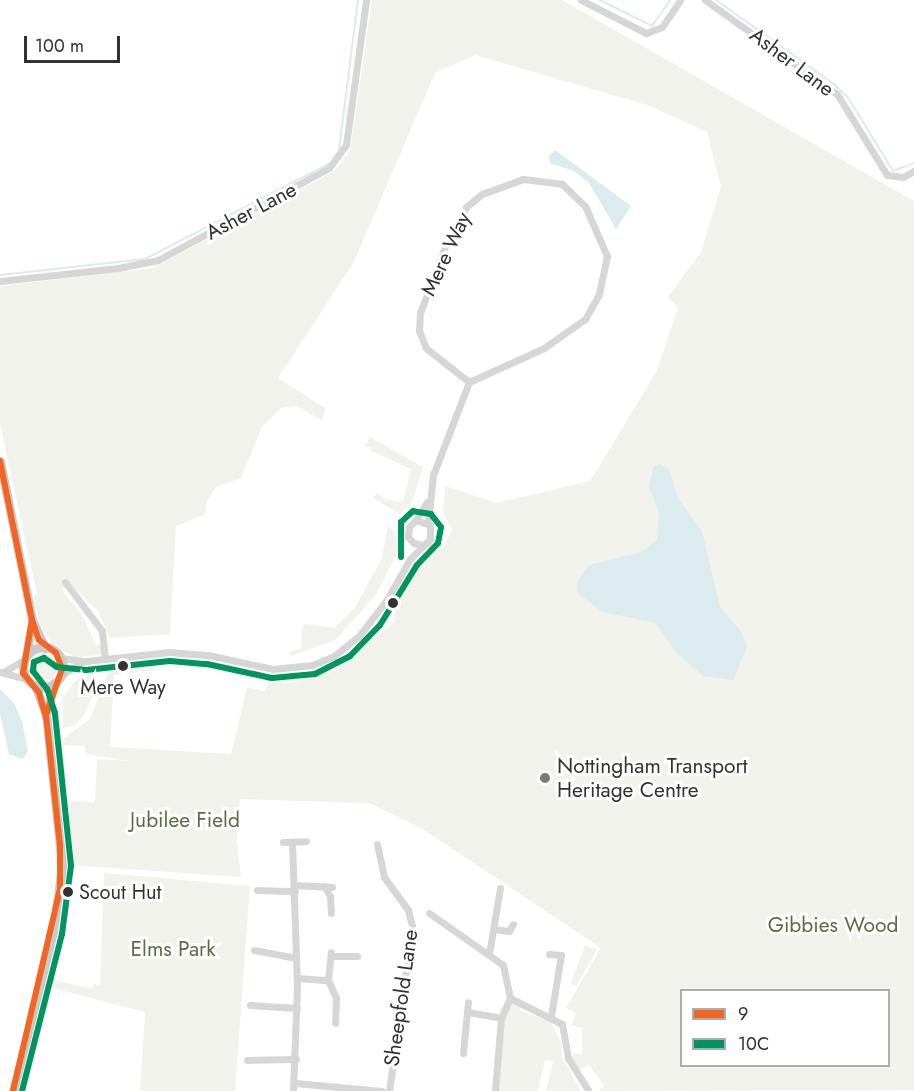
<!DOCTYPE html>
<html>
<head>
<meta charset="utf-8">
<style>
	body { margin:0 }
	#map { position:relative; width:914px; height:1091px; overflow:hidden; background:#fff; font-family:Jost,sans-serif }
	div>[style] { position:absolute }
	.green>* { inset:0; background:#f1f2ec }
	.round { border-radius:50% }
	.water>* { inset:0; background:#dbebee }
	.stream>* { height:2px; margin:-1px; padding:0 1px; transform-origin:1px; border-radius:1px; background:#dbebee }
	.minor>* { height:7px; margin:-3.5px; padding:0 3.5px; transform-origin:3.5px; border-radius:3.5px; background:#d6d6d6 }
	.major>* { height:9px; margin:-4.5px; padding:0 4.5px; transform-origin:4.5px; border-radius:4.5px; background:#c9c9c9 }
	.major>.ring { margin:-4.5px; padding:0; box-sizing:content-box; background:none; border:9px solid #c9c9c9; border-radius:50% }
	.bus-1>* { height:6px; margin:-3px; padding:0 3px; transform-origin:3px; border-radius:3px; background:#f26522 }
	.bus-2>* { height:6px; margin:-3px; padding:0 3px; transform-origin:3px; border-radius:3px; background:#00945e }
	.dots>* { width:16px; height:16px; translate:-50% -50%; box-sizing:border-box; border:3px solid #fff; border-radius:50% }
	span { translate:-50% -50%; white-space:nowrap; text-align:center; line-height:1.15; -webkit-text-stroke:6px #fff; paint-order:stroke }
	.bus-label { font-size:20px; color:#323232 }
	.left { translate:0 -50%; text-align:left }
	.street-label { font-size:21px; color:#323232 }
	.poi-label { font-size:21px; color:#323232 }
	.park-label { font-size:21px; color:#606b43 }
	.legend { position:absolute; left:680px; top:989px; width:210px; height:78px; box-sizing:border-box; background:#fff; border:2px solid #adadad; margin:0; padding:8px 10px; list-style:none; font-size:18px; color:#323232 }
	.legend li { display:flex; align-items:center; gap:12px; height:30px }
	.legend b { width:30px; border:2px solid #adadad }
	.scale { position:absolute; left:24px; top:36px; width:96px; height:27px; box-sizing:border-box; border:3px solid #323232; border-top:0; padding-left:8px; font-size:18px; line-height:21px; white-space:nowrap; color:#323232; -webkit-text-stroke:4px #fff; paint-order:stroke }
</style>
</head>
<body>
<div id="map">
	<div class="green">
		<i style="clip-path:polygon(evenodd,372px 0,562px 0,914px 201px,914px 1090px,598px 1091px,604px 1086px,589px 1065px,577px 1072px,572px 1060px,573px 1053px,582px 1054px,582px 1028px,571px 1025px,576px 1013px,566px 1008px,600px 949px,598px 946px,421px 828px,369px 803px,240px 799px,237px 841px,241px 877px,71px 865px,69px 801px,95px 802px,97px 759px,130px 761px,85px 754px,85px 746px,62px 745px,66px 777px,62px 776px,59px 742px,90px 719px,108px 673px,124px 668px,165px 669px,114px 675px,110px 747px,231px 754px,247px 687px,265px 691px,268px 682px,288px 683px,331px 672px,394px 622px,396px 604px,407px 580px,430px 552px,443px 548px,452px 530px,443px 513px,445px 486px,496px 503px,590px 481px,657px 371px,678px 308px,668px 297px,701px 252px,721px 187px,707px 132px,650px 106px,475px 55px,435px 73px,354px 262px,278px 378px,325px 408px,323px 418px,321px 420px,297px 406px,281px 408px,262px 427px,241px 478px,216px 487px,207px 501px,205px 514px,176px 526px,170px 634px,110px 638px,98px 611px,72px 586px,61px 589px,82px 615px,96px 645px,102px 644px,102px 655px,74px 657px,53px 646px,40px 625px,33px 596px,37px 594px,0 424px,0 286px,153px 268px,334px 171px,350px 151px,372px 0,682px 990px,888px 990px,888px 1066px,682px 1066px,682px 990px)"></i>
		<i style="clip-path:polygon(370px 437px,423px 467px,412px 502px,400px 514px,373px 498px,377px 493px,385px 499px,403px 502px,411px 469px,371px 451px,371px 447px,365px 446px)"></i>
		<i style="clip-path:polygon(388px 526px,394px 531px,398px 551px,377px 593px,336px 640px,290px 656px,290px 652px,301px 649px,302px 629px,305px 624px,335px 628px,354px 609px,382px 558px)"></i>
		<i class="round" style="left:27px;top:652px;width:30px;height:30px"></i>
		<i style="clip-path:polygon(96px 668px,95px 689px,84px 715px,74px 726px,63px 728px,63px 697px,75px 681px)"></i>
		<i style="clip-path:polygon(104px 873px,250px 886px,235px 1091px,140px 1091px,145px 1012px,48px 987px,50px 979px,92px 989px,94px 984px,100px 985px)"></i>
		<i style="clip-path:polygon(585px 945px,597px 950px,576px 986px,571px 984px,573px 977px)"></i>
		<i style="clip-path:polygon(512px 1003px,522px 1005px,520px 1011px,550px 1021px,561px 1042px,562px 1058px,581px 1091px,546px 1091px,553px 1062px,545px 1060px,538px 1091px,499px 1091px,505px 1013px)"></i>
	</div>
	<div class="water">
		<i style="clip-path:polygon(555px 150px,631px 206px,616px 229px,589px 183px,574px 171px,550px 163px,549px 156px)"></i>
		<i style="clip-path:polygon(660px 464px,669px 470px,678px 498px,702px 531px,720px 607px,740px 630px,747px 647px,733px 680px,703px 676px,676px 652px,656px 623px,603px 612px,577px 593px,578px 580px,589px 565px,642px 552px,657px 539px,659px 513px,649px 486px,653px 467px)"></i>
		<i style="clip-path:polygon(0 689px,14px 703px,22px 721px,28px 751px,23px 759px,9px 754px,0 714px)"></i>
	</div>
	<div class="stream">
		<i style="left:600px;top:0;width:58px;rotate:26.6deg"></i>
		<i style="left:652px;top:26px;width:32px;rotate:-55deg"></i>
		<i style="left:716px;top:0;width:146px;rotate:35.5deg"></i>
		<i style="left:835px;top:85px;width:20px;rotate:45deg"></i>
		<i style="left:849px;top:99px;width:84px;rotate:58.6deg"></i>
		<i style="left:893px;top:171px;width:22px;rotate:-21deg"></i>
		<i style="left:339px;top:149px;width:150px;rotate:-82.7deg"></i>
		<i style="left:0;top:275px;width:146px;rotate:-6.3deg"></i>
		<i style="left:145px;top:259px;width:208px;rotate:-27.4deg"></i>
	</div>
	<div class="minor">
		<i style="left:581px;top:0;width:73px;rotate:26.9deg"></i>
		<i style="left:646px;top:33px;width:17px;rotate:-21deg"></i>
		<i style="left:662px;top:27px;width:32px;rotate:-56deg"></i>
		<i style="left:705px;top:0;width:162px;rotate:35.5deg"></i>
		<i style="left:837px;top:94px;width:95px;rotate:58.3deg"></i>
		<i style="left:887px;top:175px;width:16px;rotate:7deg"></i>
		<i style="left:903px;top:177px;width:13px;rotate:-29deg"></i>
		<i style="left:523px;top:179px;width:39px;rotate:7deg"></i>
		<i style="left:562px;top:184px;width:32px;rotate:44deg"></i>
		<i style="left:585px;top:206px;width:55px;rotate:66.3deg"></i>
		<i style="left:607px;top:256px;width:39px;rotate:102deg"></i>
		<i style="left:599px;top:294px;width:29px;rotate:119deg"></i>
		<i style="left:585px;top:319px;width:50px;rotate:144.7deg"></i>
		<i style="left:544px;top:348px;width:82px;rotate:155.6deg"></i>
		<i style="left:469px;top:382px;width:55px;rotate:-141.7deg"></i>
		<i style="left:426px;top:348px;width:18px;rotate:-112deg"></i>
		<i style="left:419px;top:331px;width:18px;rotate:-87deg"></i>
		<i style="left:420px;top:313px;width:74px;rotate:-69.4deg"></i>
		<i style="left:446px;top:244px;width:42px;rotate:-61.6deg"></i>
		<i style="left:466px;top:207px;width:21px;rotate:-39deg"></i>
		<i style="left:482px;top:194px;width:44px;rotate:-20.1deg"></i>
		<i style="left:0;top:281px;width:119px;rotate:-6.3deg"></i>
		<i style="left:118px;top:268px;width:41px;rotate:-11.3deg"></i>
		<i style="left:158px;top:260px;width:194px;rotate:-28.3deg"></i>
		<i style="left:329px;top:168px;width:29px;rotate:-54deg"></i>
		<i style="left:346px;top:145px;width:146px;rotate:-82.1deg"></i>
		<i style="left:416px;top:520px;width:21px;rotate:-59deg"></i>
		<i style="left:428px;top:523px;width:48px;rotate:-84.1deg"></i>
		<i style="left:433px;top:475px;width:100px;rotate:-68.8deg"></i>
		<i style="left:65px;top:582px;width:61px;rotate:52.9deg"></i>
		<i style="left:102px;top:631px;width:27px;rotate:84deg"></i>
		<i style="left:60px;top:658px;width:26px;rotate:7deg"></i>
		<i style="left:86px;top:661px;width:84px;rotate:-6.1deg"></i>
		<i style="left:170px;top:652px;width:38px;rotate:5deg"></i>
		<i style="left:208px;top:655px;width:66px;rotate:12.2deg"></i>
		<i style="left:273px;top:669px;width:39px;rotate:-6deg"></i>
		<i style="left:312px;top:665px;width:24px;rotate:-22deg"></i>
		<i style="left:334px;top:656px;width:32px;rotate:-39deg"></i>
		<i style="left:359px;top:636px;width:44px;rotate:-52.4deg"></i>
		<i style="left:386px;top:601px;width:48px;rotate:-60.3deg"></i>
		<i style="left:410px;top:559px;width:28px;rotate:-45deg"></i>
		<i style="left:430px;top:539px;width:14px;rotate:-90deg"></i>
		<i style="left:430px;top:525px;width:15px;rotate:-160deg"></i>
		<i style="left:416px;top:520px;width:10px;rotate:135deg"></i>
		<i style="left:409px;top:527px;width:10px;rotate:96deg"></i>
		<i style="left:408px;top:537px;width:8px;rotate:45deg"></i>
		<i style="left:414px;top:543px;width:9px;rotate:13deg"></i>
		<i style="left:5px;top:671px;width:22px;rotate:-30deg"></i>
		<i style="left:0;top:672px;width:27px;rotate:15deg"></i>
		<i style="left:61px;top:675px;width:26px;rotate:-31deg"></i>
		<i style="left:283px;top:842px;width:23px;rotate:-2deg"></i>
		<i style="left:292px;top:842px;width:144px;rotate:88deg"></i>
		<i style="left:297px;top:986px;width:105px;rotate:92.2deg"></i>
		<i style="left:377px;top:844px;width:34px;rotate:78deg"></i>
		<i style="left:384px;top:877px;width:41px;rotate:54deg"></i>
		<i style="left:408px;top:910px;width:16px;rotate:76deg"></i>
		<i style="left:412px;top:926px;width:167px;rotate:97.9deg"></i>
		<i style="left:294px;top:885px;width:38px;rotate:3deg"></i>
		<i style="left:324px;top:886px;width:12px;rotate:59deg"></i>
		<i style="left:330px;top:896px;width:17px;rotate:87deg"></i>
		<i style="left:257px;top:890px;width:38px;rotate:2deg"></i>
		<i style="left:429px;top:913px;width:90px;rotate:35.1deg"></i>
		<i style="left:503px;top:965px;width:34px;rotate:78deg"></i>
		<i style="left:494px;top:929px;width:15px;rotate:8deg"></i>
		<i style="left:509px;top:931px;width:8px;rotate:-60deg"></i>
		<i style="left:254px;top:950px;width:43px;rotate:10.8deg"></i>
		<i style="left:489px;top:954px;width:67px;rotate:-80.5deg"></i>
		<i style="left:549px;top:954px;width:12px;rotate:5deg"></i>
		<i style="left:561px;top:955px;width:62px;rotate:99.3deg"></i>
		<i style="left:331px;top:956px;width:26px"></i>
		<i style="left:297px;top:978px;width:31px;rotate:4deg"></i>
		<i style="left:328px;top:980px;width:28px;rotate:-84deg"></i>
		<i style="left:328px;top:980px;width:20px;rotate:66deg"></i>
		<i style="left:336px;top:998px;width:25px;rotate:92deg"></i>
		<i style="left:510px;top:998px;width:58px;rotate:26.6deg"></i>
		<i style="left:562px;top:1024px;width:35px;rotate:80deg"></i>
		<i style="left:568px;top:1058px;width:39px;rotate:58deg"></i>
		<i style="left:250px;top:1005px;width:47px;rotate:3.7deg"></i>
		<i style="left:468px;top:1012px;width:34px;rotate:10deg"></i>
		<i style="left:463px;top:1053px;width:51px;rotate:-84.4deg"></i>
		<i style="left:247px;top:1060px;width:49px;rotate:-1.2deg"></i>
		<i style="left:295px;top:1083px;width:87px;rotate:5.3deg"></i>
		<i style="left:495px;top:1091px;width:73px;rotate:-85.3deg"></i>
		<i style="left:501px;top:1018px;width:22px;rotate:-66deg"></i>
	</div>
	<div class="major">
		<i style="left:0;top:461px;width:162px;rotate:78.6deg"></i>
		<i style="left:32px;top:620px;width:31px;rotate:65deg"></i>
		<i class="ring" style="left:23px;top:647px;width:31px;height:31px"></i>
		<i style="left:26px;top:656px;width:35px;rotate:-80deg"></i>
		<i style="left:46px;top:715px;width:33px;rotate:-76deg"></i>
		<i style="left:13px;top:1091px;width:164px;rotate:-75.9deg"></i>
		<i style="left:53px;top:932px;width:67px;rotate:-82.2deg"></i>
		<i style="left:62px;top:866px;width:152px;rotate:-96deg"></i>
		<i style="left:46px;top:715px;width:32px;rotate:-110deg"></i>
	</div>
	<div class="bus-1">
		<i style="left:0;top:461px;width:162px;rotate:78.6deg"></i>
		<i style="left:32px;top:620px;width:21px;rotate:71deg"></i>
		<i style="left:39px;top:640px;width:21px;rotate:37deg"></i>
		<i style="left:56px;top:653px;width:17px;rotate:69deg"></i>
		<i style="left:62px;top:669px;width:49px;rotate:109.2deg"></i>
		<i style="left:46px;top:715px;width:131px;rotate:83.9deg"></i>
		<i style="left:60px;top:845px;width:44px;rotate:90deg"></i>
		<i style="left:60px;top:889px;width:207px;rotate:103.1deg"></i>
		<i style="left:32px;top:620px;width:54px;rotate:99.6deg"></i>
		<i style="left:23px;top:673px;width:26px;rotate:51deg"></i>
		<i style="left:39px;top:693px;width:26px;rotate:74deg"></i>
	</div>
	<div class="bus-2">
		<i style="left:22px;top:1091px;width:162px;rotate:-75.7deg"></i>
		<i style="left:62px;top:934px;width:69px;rotate:-82.5deg"></i>
		<i style="left:71px;top:866px;width:154px;rotate:-96deg"></i>
		<i style="left:55px;top:713px;width:25px;rotate:-108deg"></i>
		<i style="left:47px;top:689px;width:23px;rotate:-128deg"></i>
		<i style="left:33px;top:671px;width:9px;rotate:-84deg"></i>
		<i style="left:34px;top:662px;width:11px;rotate:-22deg"></i>
		<i style="left:44px;top:658px;width:16px;rotate:35deg"></i>
		<i style="left:57px;top:667px;width:29px;rotate:6deg"></i>
		<i style="left:86px;top:670px;width:84px;rotate:-6.1deg"></i>
		<i style="left:170px;top:661px;width:37px;rotate:5deg"></i>
		<i style="left:207px;top:664px;width:66px;rotate:12.2deg"></i>
		<i style="left:272px;top:678px;width:43px;rotate:-5.3deg"></i>
		<i style="left:315px;top:674px;width:39px;rotate:-27deg"></i>
		<i style="left:350px;top:656px;width:43px;rotate:-45.9deg"></i>
		<i style="left:380px;top:625px;width:70px;rotate:-58.3deg"></i>
		<i style="left:417px;top:565px;width:30px;rotate:-46deg"></i>
		<i style="left:438px;top:543px;width:16px;rotate:-79deg"></i>
		<i style="left:441px;top:527px;width:16px;rotate:-128deg"></i>
		<i style="left:431px;top:514px;width:18px;rotate:-171deg"></i>
		<i style="left:413px;top:511px;width:16px;rotate:137deg"></i>
		<i style="left:401px;top:522px;width:35px;rotate:90deg"></i>
	</div>
	<div class="dots">
		<i style="left:393px;top:603px;background:#323232"></i>
		<i style="left:123px;top:666px;background:#323232"></i>
		<i style="left:545px;top:778px;background:#7a7a7a"></i>
		<i style="left:68px;top:892px;background:#323232"></i>
	</div>
	<div class="bus-label">
		<span style="left:123px;top:687px">Mere Way</span>
		<span class="left" style="left:79px;top:892px">Scout Hut</span>
	</div>
	<div class="street-label">
		<span style="left:792px;top:62px;rotate:37deg">Asher Lane</span>
		<span style="left:251px;top:211px;rotate:-28deg">Asher Lane</span>
		<span style="left:446px;top:254px;rotate:-65deg">Mere Way</span>
		<span style="left:401px;top:998px;rotate:-82deg">Sheepfold Lane</span>
	</div>
	<div class="poi-label">
		<span class="left" style="left:557px;top:778px">Nottingham Transport<br>Heritage Centre</span>
	</div>
	<div class="park-label">
		<span style="left:185px;top:820px">Jubilee Field</span>
		<span style="left:833px;top:925px">Gibbies Wood</span>
		<span style="left:173px;top:949px">Elms Park</span>
	</div>
	<ul class="legend">
	<li><b style="height:8px;background:#f26522"></b>9</li>
	<li><b style="height:8px;background:#00945e"></b>10C</li>
	</ul>
	<div class="scale">100 m</div>
</div>
</body>
</html>
